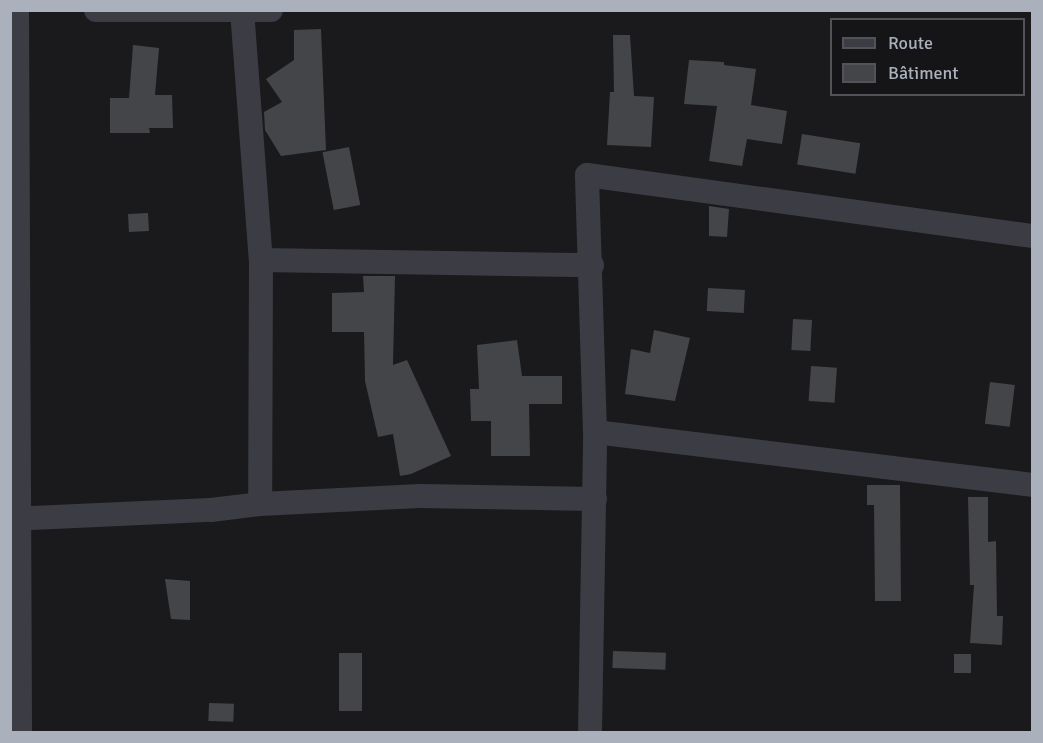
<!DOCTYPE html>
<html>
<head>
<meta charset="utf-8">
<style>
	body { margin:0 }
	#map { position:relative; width:1043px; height:743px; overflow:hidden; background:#1a1a1c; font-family:Signika,sans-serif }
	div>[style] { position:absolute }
	.building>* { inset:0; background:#444549; transform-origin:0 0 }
	.minor>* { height:24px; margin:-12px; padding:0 12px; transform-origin:12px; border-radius:12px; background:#3c3d44 }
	span { translate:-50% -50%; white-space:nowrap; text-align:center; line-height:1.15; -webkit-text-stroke:4.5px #151517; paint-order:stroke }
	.frame { position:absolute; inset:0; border:12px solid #abb0bd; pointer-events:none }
	.legend { position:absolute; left:830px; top:18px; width:195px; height:78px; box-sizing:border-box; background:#151517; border:2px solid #515359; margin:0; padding:8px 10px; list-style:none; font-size:18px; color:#abb0bd }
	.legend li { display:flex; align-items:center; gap:12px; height:30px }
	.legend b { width:30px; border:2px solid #515359 }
</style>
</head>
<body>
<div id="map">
	<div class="building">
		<i style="clip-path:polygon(321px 29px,326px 150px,281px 156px,265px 130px,264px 112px,282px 102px,266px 79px,294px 60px,294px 30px)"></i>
		<i style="clip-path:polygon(613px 35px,630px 35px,634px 96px,654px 97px,651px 147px,607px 145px,610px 92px,614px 92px)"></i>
		<i style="clip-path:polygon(133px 45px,159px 48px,155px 95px,172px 95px,173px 128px,149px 128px,150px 133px,110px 133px,110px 98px,129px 98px)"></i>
		<i style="clip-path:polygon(689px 60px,724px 62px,724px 65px,756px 69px,751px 105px,787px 111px,782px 144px,747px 139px,742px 166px,709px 161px,717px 106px,684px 104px)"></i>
		<i style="left:802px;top:134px;width:59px;height:31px;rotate:9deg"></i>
		<i style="left:349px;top:147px;width:59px;height:27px;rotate:79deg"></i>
		<i style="clip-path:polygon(709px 206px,729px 209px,727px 237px,709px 236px)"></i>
		<i style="left:148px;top:213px;width:18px;height:20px;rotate:87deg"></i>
		<i style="clip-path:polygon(363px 276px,395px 276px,393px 365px,407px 360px,451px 456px,411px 474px,400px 476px,393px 434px,378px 437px,365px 381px,364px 332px,332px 332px,332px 293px,364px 292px)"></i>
		<i style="left:708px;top:288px;width:37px;height:23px;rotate:3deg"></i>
		<i style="left:793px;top:319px;width:19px;height:31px;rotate:3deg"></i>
		<i style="clip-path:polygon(654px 330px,690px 338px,675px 401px,625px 394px,631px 349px,650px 353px)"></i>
		<i style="clip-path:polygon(517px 340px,522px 376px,562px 376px,562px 404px,529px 404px,530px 456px,491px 456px,491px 421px,471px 421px,470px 389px,479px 389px,477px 345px)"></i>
		<i style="left:811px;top:366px;width:26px;height:35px;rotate:4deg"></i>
		<i style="left:990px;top:382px;width:25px;height:42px;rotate:7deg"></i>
		<i style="clip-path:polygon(867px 485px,900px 485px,901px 601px,875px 601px,874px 505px,867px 505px)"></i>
		<i style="clip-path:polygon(968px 497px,988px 497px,988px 542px,996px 541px,997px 616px,1003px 616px,1002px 645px,970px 643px,974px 585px,970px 585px)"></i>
		<i style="clip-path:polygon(165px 579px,190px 581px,190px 620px,171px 619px)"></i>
		<i style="left:613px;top:651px;width:53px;height:17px;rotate:2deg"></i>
		<i style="left:339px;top:653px;width:23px;height:58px"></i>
		<i style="left:971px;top:654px;width:19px;height:17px;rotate:90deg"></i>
		<i style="left:209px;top:703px;width:25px;height:18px;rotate:2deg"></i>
	</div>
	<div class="minor">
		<i style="left:17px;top:10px;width:722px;rotate:89.76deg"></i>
		<i style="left:96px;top:10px;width:175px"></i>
		<i style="left:242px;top:10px;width:251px;rotate:85.7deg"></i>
		<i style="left:261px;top:260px;width:244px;rotate:90.2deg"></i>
		<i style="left:260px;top:504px;width:160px;rotate:-2.9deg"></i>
		<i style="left:420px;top:496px;width:175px;rotate:1deg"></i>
		<i style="left:261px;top:260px;width:331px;rotate:0.9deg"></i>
		<i style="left:595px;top:432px;width:440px;rotate:6.9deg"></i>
		<i style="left:10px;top:519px;width:201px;rotate:-2.6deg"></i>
		<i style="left:211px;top:510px;width:49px;rotate:-7deg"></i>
		<i style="left:590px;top:732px;width:300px;rotate:-89deg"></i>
		<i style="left:595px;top:432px;width:257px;rotate:-91.8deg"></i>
		<i style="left:587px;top:175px;width:449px;rotate:7.8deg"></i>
	</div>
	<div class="frame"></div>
	<ul class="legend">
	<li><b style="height:8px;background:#3c3d44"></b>Route</li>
	<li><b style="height:16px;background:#444549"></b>Bâtiment</li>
	</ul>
</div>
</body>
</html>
